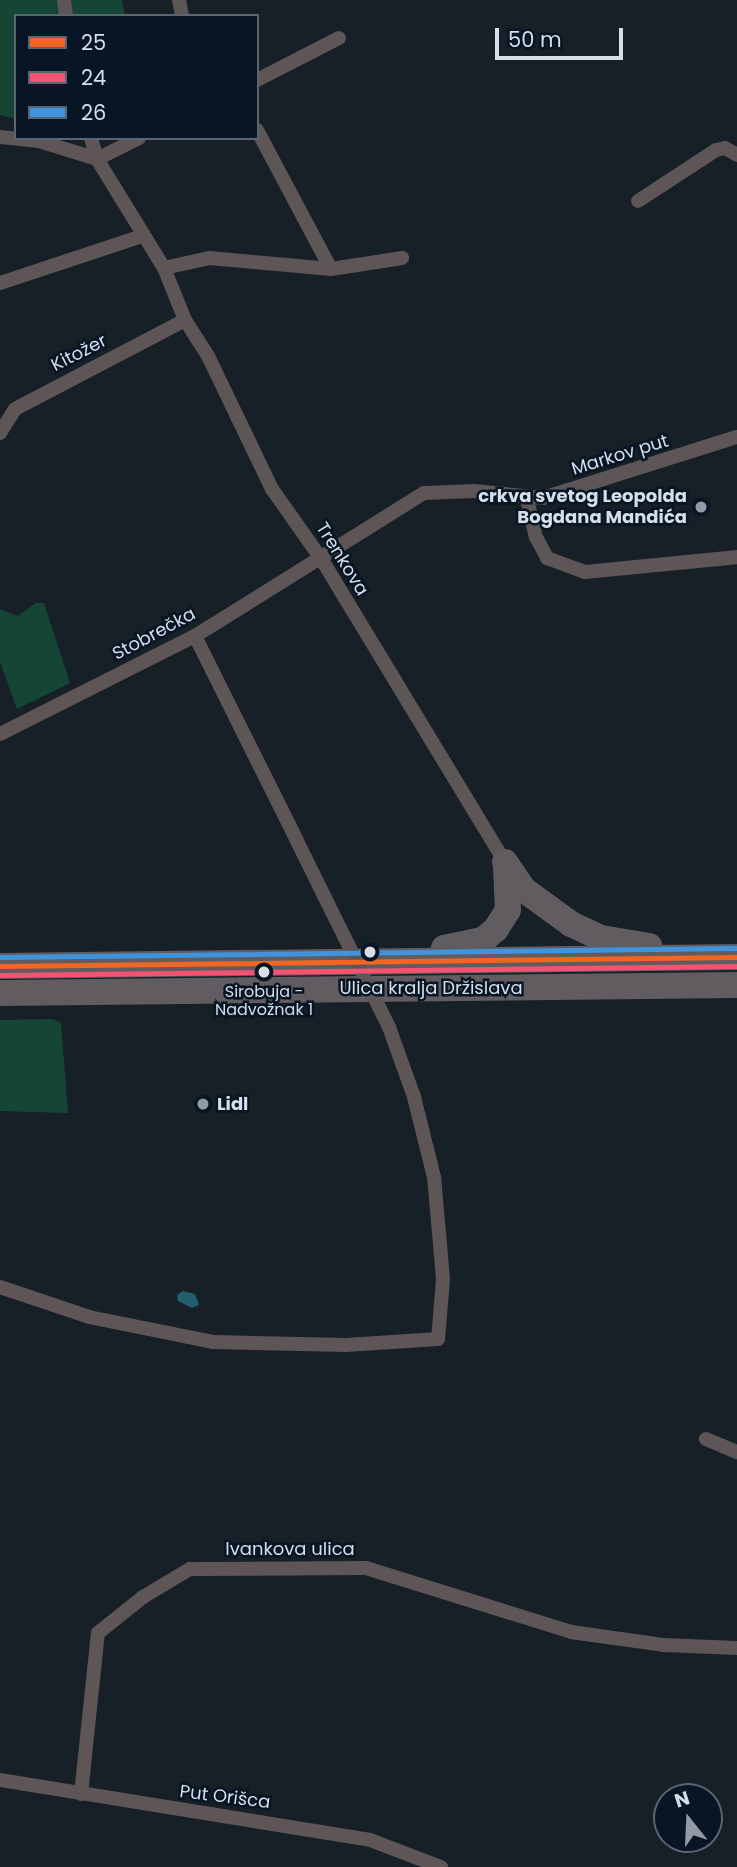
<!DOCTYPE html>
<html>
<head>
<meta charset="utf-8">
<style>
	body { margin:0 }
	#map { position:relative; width:737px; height:1867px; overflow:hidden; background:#171f27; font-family:Poppins,sans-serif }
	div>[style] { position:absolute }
	.green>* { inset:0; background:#154635 }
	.water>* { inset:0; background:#215f6c }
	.street>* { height:14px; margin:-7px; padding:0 7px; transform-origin:7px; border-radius:7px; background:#5d5556 }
	.highway>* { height:26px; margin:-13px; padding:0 13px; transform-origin:13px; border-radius:13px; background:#605c5f }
	.street-bridge>* { height:14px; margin:-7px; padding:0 7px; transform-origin:7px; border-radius:7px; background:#5d5556 }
	.bus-1>* { height:5px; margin:-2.5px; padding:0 2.5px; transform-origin:2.5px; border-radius:2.5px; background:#f26522 }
	.bus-2>* { height:5px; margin:-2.5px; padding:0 2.5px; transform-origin:2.5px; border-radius:2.5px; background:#f65372 }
	.bus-3>* { height:5px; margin:-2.5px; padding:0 2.5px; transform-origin:2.5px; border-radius:2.5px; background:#4094de }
	.dots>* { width:19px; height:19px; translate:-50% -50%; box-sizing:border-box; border:4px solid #071524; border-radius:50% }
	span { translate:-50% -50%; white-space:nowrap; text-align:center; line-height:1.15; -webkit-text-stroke:5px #071524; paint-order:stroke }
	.bus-label { font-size:16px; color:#d5dee9 }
	.street-label { font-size:18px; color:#d5dee9 }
	.poi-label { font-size:18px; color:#d5dee9; font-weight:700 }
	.right { translate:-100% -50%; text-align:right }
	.left { translate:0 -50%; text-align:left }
	.legend { position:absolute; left:14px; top:14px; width:245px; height:126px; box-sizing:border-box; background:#071524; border:2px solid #596573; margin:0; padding:9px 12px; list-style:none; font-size:21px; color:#d5dee9 }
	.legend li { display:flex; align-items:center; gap:14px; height:35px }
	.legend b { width:35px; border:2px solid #596573 }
	.north { position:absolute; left:653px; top:1783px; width:70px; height:70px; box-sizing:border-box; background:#071524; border:2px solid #596573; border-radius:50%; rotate:342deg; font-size:19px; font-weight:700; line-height:28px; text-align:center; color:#d5dee9 }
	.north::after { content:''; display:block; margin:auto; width:24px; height:32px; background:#929ba5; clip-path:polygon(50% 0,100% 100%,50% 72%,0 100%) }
	.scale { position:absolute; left:495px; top:28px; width:128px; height:32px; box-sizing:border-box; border:4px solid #d5dee9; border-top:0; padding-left:9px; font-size:21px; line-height:24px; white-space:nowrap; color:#d5dee9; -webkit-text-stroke:5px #071524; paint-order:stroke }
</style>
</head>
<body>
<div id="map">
	<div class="green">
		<i style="clip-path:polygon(0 0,122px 0,125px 16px,16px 16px,16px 119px,0 115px)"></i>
		<i style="clip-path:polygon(36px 603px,44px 603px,70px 683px,17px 709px,0 662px,0 609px,18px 616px)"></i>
		<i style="clip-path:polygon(0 1020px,53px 1019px,61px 1023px,68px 1113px,0 1111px)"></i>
	</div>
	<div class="water">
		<i style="clip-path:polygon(183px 1291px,195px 1294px,199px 1305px,192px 1308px,178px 1301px,177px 1295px)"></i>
	</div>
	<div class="street">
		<i style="left:64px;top:0;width:16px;rotate:83deg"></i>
		<i style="left:179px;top:0;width:16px;rotate:79deg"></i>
		<i style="left:257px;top:80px;width:92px;rotate:-27.1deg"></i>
		<i style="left:257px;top:130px;width:157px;rotate:62deg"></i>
		<i style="left:0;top:137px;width:39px;rotate:6deg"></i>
		<i style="left:39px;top:141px;width:61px;rotate:17.2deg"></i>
		<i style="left:97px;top:159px;width:128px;rotate:58.4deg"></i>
		<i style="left:164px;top:268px;width:56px;rotate:68deg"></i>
		<i style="left:185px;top:320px;width:43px;rotate:57.4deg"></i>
		<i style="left:208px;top:356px;width:148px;rotate:64.3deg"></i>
		<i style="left:272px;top:489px;width:87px;rotate:54.8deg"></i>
		<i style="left:322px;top:560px;width:353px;rotate:58.8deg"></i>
		<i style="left:91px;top:138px;width:22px;rotate:74deg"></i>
		<i style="left:97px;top:159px;width:47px;rotate:-26.6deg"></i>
		<i style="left:638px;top:201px;width:93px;rotate:-33.2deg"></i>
		<i style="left:716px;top:150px;width:9px;rotate:-13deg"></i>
		<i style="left:725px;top:148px;width:14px;rotate:30deg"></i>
		<i style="left:164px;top:268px;width:46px;rotate:-12.5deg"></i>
		<i style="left:209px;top:258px;width:122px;rotate:5.2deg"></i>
		<i style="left:331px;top:269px;width:72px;rotate:-8.8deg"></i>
		<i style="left:0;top:283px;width:150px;rotate:-18.3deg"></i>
		<i style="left:0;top:433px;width:28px;rotate:-58deg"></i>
		<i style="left:15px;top:409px;width:192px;rotate:-27.6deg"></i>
		<i style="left:527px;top:499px;width:39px;rotate:77deg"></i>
		<i style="left:536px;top:537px;width:24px;rotate:62deg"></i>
		<i style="left:547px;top:558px;width:40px;rotate:20.2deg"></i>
		<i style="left:585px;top:572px;width:153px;rotate:-5.6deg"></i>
		<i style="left:195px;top:636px;width:227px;rotate:63.5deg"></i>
		<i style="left:0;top:734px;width:218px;rotate:-26.7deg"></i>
		<i style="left:195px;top:636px;width:270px;rotate:-32deg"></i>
		<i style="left:424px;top:493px;width:50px;rotate:-2.3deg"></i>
		<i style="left:474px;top:491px;width:69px;rotate:5.8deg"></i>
		<i style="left:543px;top:498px;width:203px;rotate:-17.5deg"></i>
		<i style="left:0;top:1287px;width:94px;rotate:18.6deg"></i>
		<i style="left:89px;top:1317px;width:126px;rotate:11.4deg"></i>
		<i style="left:213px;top:1342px;width:133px;rotate:1.3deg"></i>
		<i style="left:346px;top:1345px;width:92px;rotate:-3.7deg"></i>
		<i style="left:438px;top:1339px;width:60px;rotate:-85.2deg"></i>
		<i style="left:443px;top:1279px;width:102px;rotate:-95deg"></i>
		<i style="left:706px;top:1439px;width:34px;rotate:23deg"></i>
		<i style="left:0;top:1780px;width:375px;rotate:9.2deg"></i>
		<i style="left:370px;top:1840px;width:76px;rotate:20.8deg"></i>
		<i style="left:81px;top:1794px;width:162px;rotate:-84deg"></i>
		<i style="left:98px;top:1633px;width:58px;rotate:-38.7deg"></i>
		<i style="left:143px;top:1597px;width:55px;rotate:-30.8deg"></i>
		<i style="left:190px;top:1569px;width:176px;rotate:-0.3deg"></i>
		<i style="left:366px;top:1568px;width:215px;rotate:17.3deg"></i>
		<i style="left:571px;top:1632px;width:93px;rotate:8deg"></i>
		<i style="left:663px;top:1645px;width:74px;rotate:2.3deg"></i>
	</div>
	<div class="highway">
		<i style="left:505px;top:862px;width:32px;rotate:56deg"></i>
		<i style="left:523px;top:889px;width:59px;rotate:36.1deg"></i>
		<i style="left:571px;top:924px;width:33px;rotate:25deg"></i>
		<i style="left:601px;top:938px;width:49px;rotate:9.5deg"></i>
		<i style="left:444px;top:948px;width:40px;rotate:-12deg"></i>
		<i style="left:483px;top:940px;width:17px;rotate:-40deg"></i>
		<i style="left:496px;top:929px;width:22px;rotate:-58deg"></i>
		<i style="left:508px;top:910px;width:42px;rotate:-92.7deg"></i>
		<i style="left:0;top:966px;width:737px;rotate:-0.7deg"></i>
		<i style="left:0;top:993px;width:737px;rotate:-0.62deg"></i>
	</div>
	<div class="street-bridge">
		<i style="left:296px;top:839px;width:210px;rotate:63.7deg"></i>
		<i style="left:389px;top:1027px;width:74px;rotate:70.3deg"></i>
		<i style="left:414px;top:1097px;width:82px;rotate:76deg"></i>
	</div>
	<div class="bus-1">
		<i style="left:0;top:966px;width:737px;rotate:-0.7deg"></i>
	</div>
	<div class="bus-2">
		<i style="left:0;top:975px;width:737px;rotate:-0.7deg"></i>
	</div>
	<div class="bus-3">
		<i style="left:0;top:957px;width:737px;rotate:-0.7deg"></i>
	</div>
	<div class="dots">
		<i style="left:701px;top:507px;background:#929ba5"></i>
		<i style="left:370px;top:952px;background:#d5dee9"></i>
		<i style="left:264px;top:972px;background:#d5dee9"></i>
		<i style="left:203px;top:1104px;background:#929ba5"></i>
	</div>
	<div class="bus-label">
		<span style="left:264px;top:1001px">Sirobuja -<br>Nadvožnak 1</span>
	</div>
	<div class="street-label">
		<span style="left:79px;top:353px;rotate:-27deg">Kitožer</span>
		<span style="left:620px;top:455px;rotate:-17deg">Markov put</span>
		<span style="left:342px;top:559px;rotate:58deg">Trenkova</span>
		<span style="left:154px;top:634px;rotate:-28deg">Stobrečka</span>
		<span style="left:431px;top:988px">Ulica kralja Držislava</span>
		<span style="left:290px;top:1549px">Ivankova ulica</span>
		<span style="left:225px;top:1797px;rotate:7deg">Put Orišca</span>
	</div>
	<div class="poi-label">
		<span class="right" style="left:687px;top:507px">crkva svetog Leopolda<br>Bogdana Mandića</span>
		<span class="left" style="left:217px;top:1104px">Lidl</span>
	</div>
	<ul class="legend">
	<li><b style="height:9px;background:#f26522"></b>25</li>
	<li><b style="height:9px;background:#f65372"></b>24</li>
	<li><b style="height:9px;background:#4094de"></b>26</li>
	</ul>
	<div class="north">N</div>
	<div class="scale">50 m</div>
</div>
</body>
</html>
